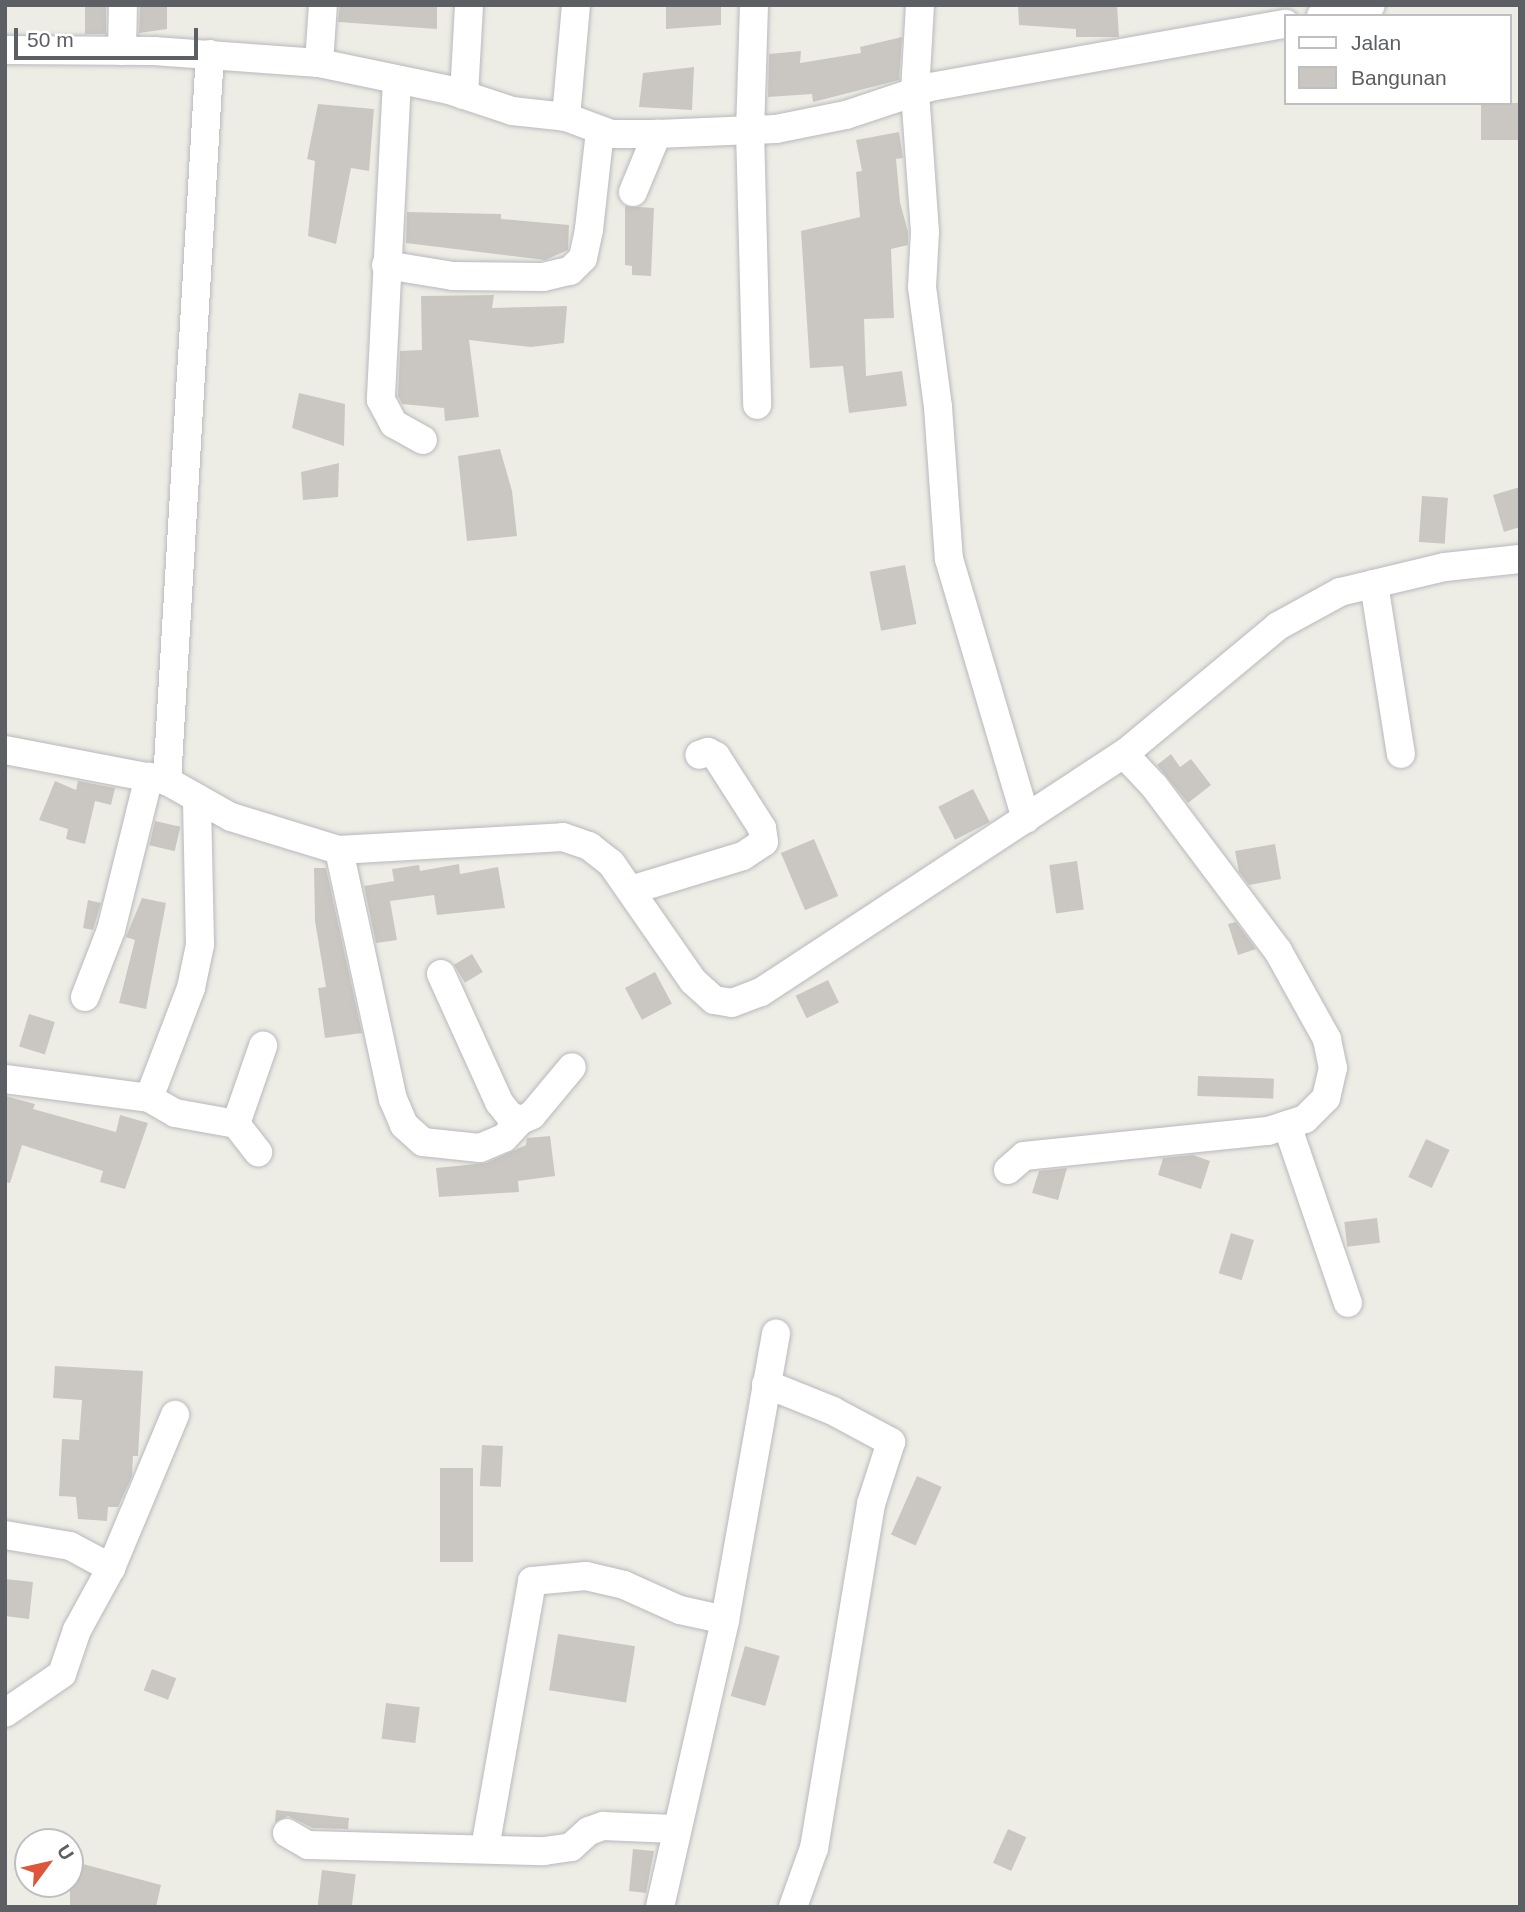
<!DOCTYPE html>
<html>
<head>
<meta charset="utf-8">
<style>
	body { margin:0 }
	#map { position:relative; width:1525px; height:1912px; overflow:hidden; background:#eeede5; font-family:Arial,sans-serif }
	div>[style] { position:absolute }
	.building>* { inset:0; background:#cac7c2; transform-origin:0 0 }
	.roads { filter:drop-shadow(0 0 2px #b7b9be) drop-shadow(0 0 2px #b7b9be) }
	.minor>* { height:28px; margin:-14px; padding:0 14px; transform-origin:14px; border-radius:14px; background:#fff }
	span { translate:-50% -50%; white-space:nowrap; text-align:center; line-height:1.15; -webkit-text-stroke:5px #fff; paint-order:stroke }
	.frame { position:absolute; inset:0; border:7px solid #5c5f64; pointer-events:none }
	.legend { position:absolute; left:1284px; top:14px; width:228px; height:91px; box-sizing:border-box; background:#fff; border:2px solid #bebfc1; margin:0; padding:9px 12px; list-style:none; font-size:21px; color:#5c5f64 }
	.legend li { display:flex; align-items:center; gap:14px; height:35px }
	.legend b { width:35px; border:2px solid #bebfc1 }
	.north { position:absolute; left:14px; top:1828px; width:70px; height:70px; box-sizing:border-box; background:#fff; border:2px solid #bebfc1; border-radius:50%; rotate:57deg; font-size:19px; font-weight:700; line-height:28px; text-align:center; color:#5c5f64 }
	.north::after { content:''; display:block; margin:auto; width:24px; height:32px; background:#df5539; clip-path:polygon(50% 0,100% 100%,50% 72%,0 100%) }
	.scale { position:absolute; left:14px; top:28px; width:184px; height:32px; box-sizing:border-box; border:4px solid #5c5f64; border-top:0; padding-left:9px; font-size:21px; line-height:24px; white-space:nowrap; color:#5c5f64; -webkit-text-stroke:5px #fff; paint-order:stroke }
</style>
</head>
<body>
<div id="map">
	<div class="building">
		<i style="left:85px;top:5px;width:21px;height:29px"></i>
		<i style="clip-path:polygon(140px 5px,167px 5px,167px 29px,139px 33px)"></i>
		<i style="clip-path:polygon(340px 5px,437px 5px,437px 29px,338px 22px)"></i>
		<i style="clip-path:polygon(666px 5px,721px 5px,721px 25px,666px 29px)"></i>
		<i style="clip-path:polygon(1018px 5px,1117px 5px,1119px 37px,1076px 37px,1076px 29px,1019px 25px)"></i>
		<i style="clip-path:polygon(902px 37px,899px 80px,813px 102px,812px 94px,768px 97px,769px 54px,801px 51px,800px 63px,861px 53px,860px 47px)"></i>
		<i style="clip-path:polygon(694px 67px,692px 110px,639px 107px,643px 73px)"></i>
		<i style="left:1481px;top:103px;width:38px;height:37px"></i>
		<i style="clip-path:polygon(318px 104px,374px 109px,369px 171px,351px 168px,336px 244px,308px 236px,315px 161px,307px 159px)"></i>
		<i style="clip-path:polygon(899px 132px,903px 158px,896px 159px,900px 202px,908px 232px,908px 245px,891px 249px,894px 318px,864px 319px,866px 376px,902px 371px,907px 406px,849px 413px,843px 366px,810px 368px,801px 231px,860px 217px,856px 172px,862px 171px,856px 140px)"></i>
		<i style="clip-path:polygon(625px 206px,654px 208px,651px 276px,632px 275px,632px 266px,625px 265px)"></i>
		<i style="clip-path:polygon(407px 212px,501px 214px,501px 219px,569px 225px,568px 250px,545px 260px,406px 243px)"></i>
		<i style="clip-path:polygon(494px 295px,492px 308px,567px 306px,564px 343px,531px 347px,469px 340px,479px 417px,445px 421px,444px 408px,402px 404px,398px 396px,400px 351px,422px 350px,421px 296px)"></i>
		<i style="clip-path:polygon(299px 393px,345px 404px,344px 446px,292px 428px)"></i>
		<i style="clip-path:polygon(500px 449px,512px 491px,517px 536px,467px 541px,458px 456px)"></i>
		<i style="clip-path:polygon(339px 463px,338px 497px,303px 500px,301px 472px)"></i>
		<i style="clip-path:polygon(1520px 487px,1520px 527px,1504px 532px,1493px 495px)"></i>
		<i style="left:1422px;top:496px;width:26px;height:46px;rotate:4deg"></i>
		<i style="left:905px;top:565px;width:60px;height:36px;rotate:79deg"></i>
		<i style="clip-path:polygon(1171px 754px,1180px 767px,1191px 759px,1211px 785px,1188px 803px,1157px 765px)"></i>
		<i style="clip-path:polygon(55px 781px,76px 790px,78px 781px,115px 788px,111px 805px,95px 801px,85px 844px,66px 839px,68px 829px,39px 820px)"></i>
		<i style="left:973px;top:789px;width:37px;height:39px;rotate:63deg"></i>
		<i style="left:155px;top:821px;width:26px;height:25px;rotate:13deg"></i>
		<i style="left:814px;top:839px;width:62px;height:36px;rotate:67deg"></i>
		<i style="clip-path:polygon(1275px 844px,1281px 879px,1249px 885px,1239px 872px,1235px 851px)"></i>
		<i style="left:1077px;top:861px;width:49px;height:28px;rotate:82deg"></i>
		<i style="clip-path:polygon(459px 864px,460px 874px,498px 867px,505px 908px,437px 915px,434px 895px,390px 901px,397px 940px,376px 943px,364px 886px,394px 881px,392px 869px,419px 865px,420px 871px)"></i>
		<i style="clip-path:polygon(314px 868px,326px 868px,362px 1033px,325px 1038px,318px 988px,326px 987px,315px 921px)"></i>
		<i style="clip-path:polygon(142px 898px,166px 903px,146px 1009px,119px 1003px,135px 940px,126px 937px)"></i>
		<i style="clip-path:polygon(88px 900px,101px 903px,93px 930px,83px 928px)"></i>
		<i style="clip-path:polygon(1236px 922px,1256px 949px,1238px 955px,1228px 924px)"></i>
		<i style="left:472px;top:954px;width:21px;height:21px;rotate:59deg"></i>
		<i style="left:655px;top:972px;width:36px;height:34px;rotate:62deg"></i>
		<i style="left:828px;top:980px;width:25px;height:36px;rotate:64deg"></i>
		<i style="left:29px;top:1014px;width:27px;height:34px;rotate:17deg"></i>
		<i style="left:1198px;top:1076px;width:76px;height:20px;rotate:2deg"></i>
		<i style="clip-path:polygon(5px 1096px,35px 1104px,33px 1109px,116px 1132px,120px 1115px,148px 1123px,125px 1189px,100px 1182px,103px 1171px,22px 1145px,10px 1183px,5px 1182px)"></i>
		<i style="clip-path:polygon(550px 1136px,555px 1176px,518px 1181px,519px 1192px,439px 1197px,436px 1168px,486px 1163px,526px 1145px,527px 1138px)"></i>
		<i style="left:1426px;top:1139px;width:26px;height:42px;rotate:25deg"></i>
		<i style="clip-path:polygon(1193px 1155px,1210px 1161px,1201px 1189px,1158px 1175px,1163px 1158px)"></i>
		<i style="clip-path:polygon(1067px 1168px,1058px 1200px,1032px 1193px,1039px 1171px)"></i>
		<i style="left:1377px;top:1218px;width:25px;height:33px;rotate:83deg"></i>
		<i style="left:1231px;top:1233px;width:24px;height:42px;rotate:17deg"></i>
		<i style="clip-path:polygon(55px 1366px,143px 1371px,138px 1456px,133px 1456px,132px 1476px,118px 1507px,108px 1507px,107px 1521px,78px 1519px,76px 1497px,59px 1496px,62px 1439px,79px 1440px,82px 1400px,53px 1398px)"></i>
		<i style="left:482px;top:1445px;width:21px;height:41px;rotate:3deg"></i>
		<i style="left:440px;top:1468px;width:33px;height:94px"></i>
		<i style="left:917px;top:1476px;width:27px;height:64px;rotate:24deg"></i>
		<i style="clip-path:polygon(5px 1579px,33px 1582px,29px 1619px,5px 1616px)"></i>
		<i style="left:558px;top:1634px;width:78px;height:57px;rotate:9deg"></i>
		<i style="left:745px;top:1646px;width:36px;height:52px;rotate:16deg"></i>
		<i style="left:152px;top:1669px;width:26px;height:23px;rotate:21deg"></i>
		<i style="left:386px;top:1703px;width:34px;height:36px;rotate:7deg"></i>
		<i style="clip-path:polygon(276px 1810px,349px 1818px,348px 1829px,313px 1828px,288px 1816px,275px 1822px)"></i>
		<i style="left:1008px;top:1829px;width:20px;height:37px;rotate:24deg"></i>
		<i style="clip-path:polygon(633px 1849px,654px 1851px,646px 1893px,629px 1891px)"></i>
		<i style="clip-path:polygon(83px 1864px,161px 1885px,156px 1907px,70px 1907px,70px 1865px,82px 1868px)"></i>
		<i style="left:322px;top:1870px;width:34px;height:35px;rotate:7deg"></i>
	</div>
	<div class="roads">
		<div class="minor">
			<i style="left:754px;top:5px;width:125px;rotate:91.8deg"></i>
			<i style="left:750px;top:130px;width:275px;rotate:88.5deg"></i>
			<i style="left:920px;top:5px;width:87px;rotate:93.3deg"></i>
			<i style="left:915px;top:92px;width:140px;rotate:85.9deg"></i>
			<i style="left:925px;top:232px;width:55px;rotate:93.1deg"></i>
			<i style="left:922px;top:287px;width:121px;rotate:82.4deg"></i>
			<i style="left:938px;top:407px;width:152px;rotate:85.9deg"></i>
			<i style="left:949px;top:559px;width:271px;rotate:73.5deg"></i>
			<i style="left:1321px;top:16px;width:51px;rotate:-12.4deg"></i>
			<i style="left:5px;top:50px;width:149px;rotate:0.4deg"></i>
			<i style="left:154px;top:51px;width:165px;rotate:4.2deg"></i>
			<i style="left:319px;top:63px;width:133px;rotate:11.7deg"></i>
			<i style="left:449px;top:90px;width:66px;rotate:18.4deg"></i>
			<i style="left:512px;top:111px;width:54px;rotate:6.3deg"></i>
			<i style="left:566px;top:117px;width:48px;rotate:20.7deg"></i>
			<i style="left:611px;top:134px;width:46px"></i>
			<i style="left:657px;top:134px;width:119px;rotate:-2.4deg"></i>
			<i style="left:776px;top:129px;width:71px;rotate:-11.3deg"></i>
			<i style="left:846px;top:115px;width:89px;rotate:-18.4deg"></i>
			<i style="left:930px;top:87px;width:361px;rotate:-10.1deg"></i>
			<i style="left:122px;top:51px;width:46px;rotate:-88.8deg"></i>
			<i style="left:319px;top:63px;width:58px;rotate:-86.1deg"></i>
			<i style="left:397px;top:80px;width:320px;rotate:92.9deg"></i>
			<i style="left:381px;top:400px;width:27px;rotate:62deg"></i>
			<i style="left:394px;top:424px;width:33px;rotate:29deg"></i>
			<i style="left:464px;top:95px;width:90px;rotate:-86.8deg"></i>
			<i style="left:566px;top:117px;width:112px;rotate:-84.9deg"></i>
			<i style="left:633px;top:192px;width:63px;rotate:-67.5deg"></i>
			<i style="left:386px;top:265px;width:68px;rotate:9.3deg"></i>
			<i style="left:453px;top:276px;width:90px;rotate:0.6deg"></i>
			<i style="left:543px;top:277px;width:28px;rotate:-13deg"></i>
			<i style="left:570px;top:271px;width:18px;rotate:-45deg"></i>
			<i style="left:583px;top:258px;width:30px;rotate:-78deg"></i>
			<i style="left:589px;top:229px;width:99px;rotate:-83.6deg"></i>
			<i style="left:1374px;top:584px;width:172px;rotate:81deg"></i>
			<i style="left:5px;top:750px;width:165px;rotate:10.8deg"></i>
			<i style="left:167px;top:781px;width:73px;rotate:29.4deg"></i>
			<i style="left:231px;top:817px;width:113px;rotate:17deg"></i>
			<i style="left:339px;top:850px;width:224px;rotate:-3.3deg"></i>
			<i style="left:563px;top:837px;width:28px;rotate:19deg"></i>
			<i style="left:589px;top:846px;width:28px;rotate:38deg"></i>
			<i style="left:611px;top:863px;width:144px;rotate:55.2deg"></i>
			<i style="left:693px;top:981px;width:28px;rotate:42deg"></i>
			<i style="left:714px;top:1000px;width:18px;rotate:9deg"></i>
			<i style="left:732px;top:1003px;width:31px;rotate:-21deg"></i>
			<i style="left:761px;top:992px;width:434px;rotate:-33.3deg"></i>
			<i style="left:1124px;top:754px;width:200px;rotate:-39.7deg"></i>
			<i style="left:1278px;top:626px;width:71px;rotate:-28.7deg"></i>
			<i style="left:1340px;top:592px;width:108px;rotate:-13.4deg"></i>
			<i style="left:1445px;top:567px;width:75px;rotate:-6.1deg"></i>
			<i style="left:167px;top:781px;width:728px;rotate:-86.62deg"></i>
			<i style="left:339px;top:850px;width:255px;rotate:77.8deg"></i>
			<i style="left:393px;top:1099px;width:28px;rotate:67deg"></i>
			<i style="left:404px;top:1125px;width:25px;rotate:42deg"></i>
			<i style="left:423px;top:1142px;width:57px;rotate:6deg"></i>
			<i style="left:480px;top:1148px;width:26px;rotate:-23deg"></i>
			<i style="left:504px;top:1138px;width:25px;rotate:-47deg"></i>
			<i style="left:631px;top:890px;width:117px;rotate:-16.9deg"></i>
			<i style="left:743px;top:856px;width:25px;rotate:-34deg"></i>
			<i style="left:764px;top:842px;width:14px;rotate:-98deg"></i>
			<i style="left:762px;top:828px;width:85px;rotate:-122.6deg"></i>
			<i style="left:716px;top:756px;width:9px;rotate:-153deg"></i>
			<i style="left:708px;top:752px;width:9px;rotate:162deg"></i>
			<i style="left:441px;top:974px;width:141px;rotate:65.6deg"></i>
			<i style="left:499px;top:1102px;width:18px;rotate:52deg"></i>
			<i style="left:510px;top:1116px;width:12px;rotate:20deg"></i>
			<i style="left:521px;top:1120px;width:12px;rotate:-24deg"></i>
			<i style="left:532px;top:1115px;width:62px;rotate:-50.2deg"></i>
			<i style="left:85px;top:997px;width:72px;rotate:-68.8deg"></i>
			<i style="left:111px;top:930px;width:158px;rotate:-76.1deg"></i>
			<i style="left:5px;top:1079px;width:145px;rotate:7.5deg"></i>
			<i style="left:149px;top:1098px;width:30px;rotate:30deg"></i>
			<i style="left:175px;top:1113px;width:62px;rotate:10.2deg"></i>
			<i style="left:236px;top:1124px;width:36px;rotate:52deg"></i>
			<i style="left:149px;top:1098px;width:118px;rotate:-69.1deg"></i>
			<i style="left:191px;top:988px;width:44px;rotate:-78.2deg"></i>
			<i style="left:200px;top:945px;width:147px;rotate:-91.2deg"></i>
			<i style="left:236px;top:1124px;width:83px;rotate:-70.9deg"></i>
			<i style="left:1287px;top:1125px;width:188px;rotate:71.1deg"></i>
			<i style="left:1008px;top:1170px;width:21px;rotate:-41deg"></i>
			<i style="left:1024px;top:1156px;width:245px;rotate:-5.9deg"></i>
			<i style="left:1268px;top:1131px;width:39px;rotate:-18deg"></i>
			<i style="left:1305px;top:1119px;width:30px;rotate:-45deg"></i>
			<i style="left:1326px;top:1098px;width:31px;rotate:-77deg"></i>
			<i style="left:1333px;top:1068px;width:30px;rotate:-102deg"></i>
			<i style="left:1327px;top:1039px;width:101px;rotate:-119.1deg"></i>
			<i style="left:1278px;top:951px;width:206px;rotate:-126.9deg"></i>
			<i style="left:1154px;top:786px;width:44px;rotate:-133.2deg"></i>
			<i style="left:766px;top:1384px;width:72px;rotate:21.9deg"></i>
			<i style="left:833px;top:1411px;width:66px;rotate:28.1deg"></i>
			<i style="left:891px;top:1442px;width:65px;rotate:107.9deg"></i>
			<i style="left:871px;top:1504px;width:349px;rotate:99.4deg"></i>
			<i style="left:814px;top:1848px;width:63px;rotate:109.6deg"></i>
			<i style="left:5px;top:1535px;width:66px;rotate:9.6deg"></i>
			<i style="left:70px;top:1546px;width:47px;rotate:28.2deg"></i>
			<i style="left:111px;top:1568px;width:71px;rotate:118.7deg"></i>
			<i style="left:77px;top:1630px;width:46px;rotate:108.8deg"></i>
			<i style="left:62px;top:1674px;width:69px;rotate:145.6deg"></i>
			<i style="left:111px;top:1568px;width:166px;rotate:-67.3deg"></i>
			<i style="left:287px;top:1833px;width:24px;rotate:30deg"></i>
			<i style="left:308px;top:1845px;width:236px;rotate:1.5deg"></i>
			<i style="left:544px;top:1851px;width:27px;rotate:-8deg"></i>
			<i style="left:571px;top:1847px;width:24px;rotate:-42deg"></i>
			<i style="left:589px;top:1831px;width:15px;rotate:-20deg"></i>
			<i style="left:603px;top:1826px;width:71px;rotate:2.4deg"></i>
			<i style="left:485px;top:1848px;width:271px;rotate:-80deg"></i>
			<i style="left:532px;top:1581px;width:54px;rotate:-5.3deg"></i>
			<i style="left:586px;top:1576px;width:39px;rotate:13deg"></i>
			<i style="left:624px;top:1585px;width:61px;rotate:24.1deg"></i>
			<i style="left:680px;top:1610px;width:46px;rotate:12.5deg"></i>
			<i style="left:660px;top:1907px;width:294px;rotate:-77.2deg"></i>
			<i style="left:725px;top:1620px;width:291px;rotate:-79.9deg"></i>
		</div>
	</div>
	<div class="frame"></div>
	<ul class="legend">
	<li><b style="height:9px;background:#fff"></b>Jalan</li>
	<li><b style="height:19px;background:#cac7c2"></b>Bangunan</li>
	</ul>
	<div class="north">U</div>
	<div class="scale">50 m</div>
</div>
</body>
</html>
